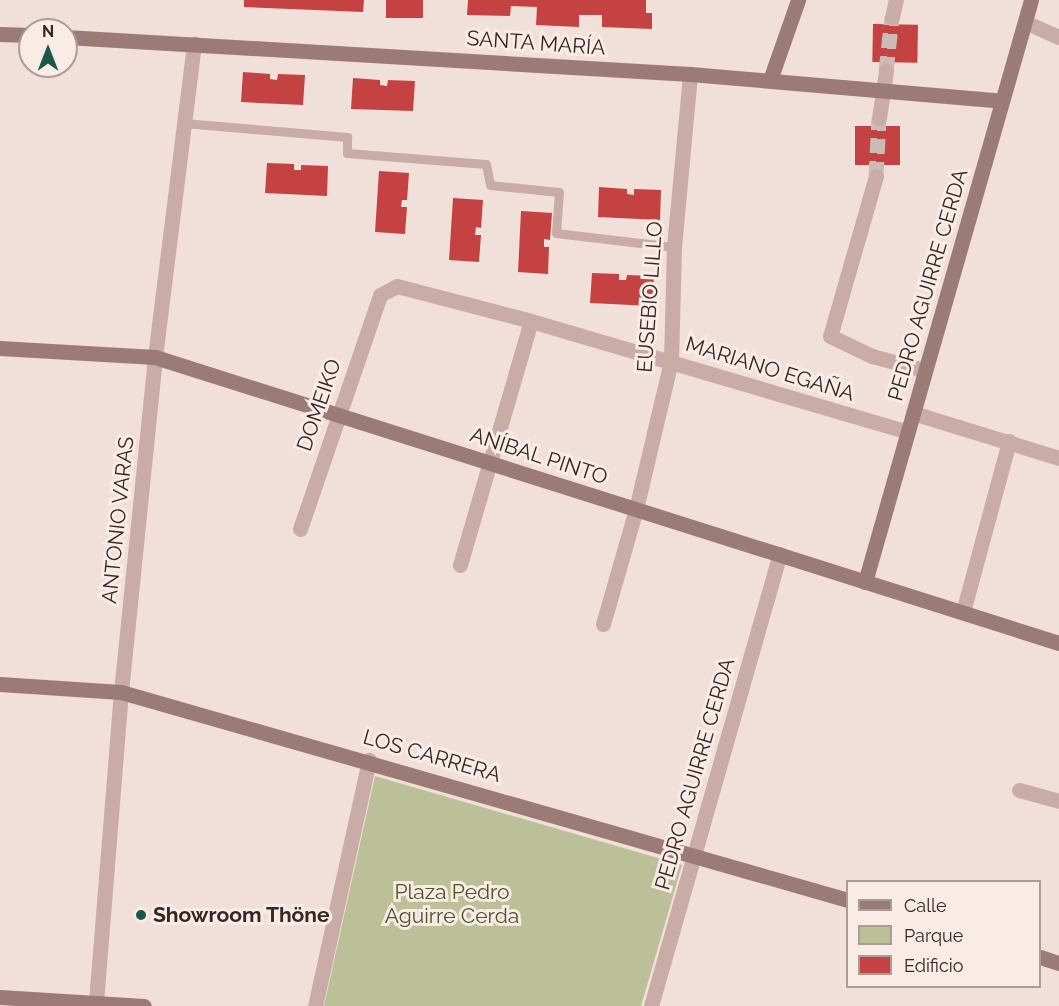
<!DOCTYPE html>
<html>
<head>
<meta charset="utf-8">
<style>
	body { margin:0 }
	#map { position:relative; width:1059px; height:1006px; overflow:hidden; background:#f1dfd9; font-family:Raleway,sans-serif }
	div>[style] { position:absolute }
	.green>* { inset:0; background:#bcc099 }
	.building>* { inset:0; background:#c54243; transform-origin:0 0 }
	.street-tunnel>* { height:15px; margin-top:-7.5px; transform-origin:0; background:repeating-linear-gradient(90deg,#cbbab5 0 15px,transparent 0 23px) }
	.lane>* { height:9px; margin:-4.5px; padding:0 4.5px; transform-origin:4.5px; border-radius:4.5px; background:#c9aca5 }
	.street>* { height:15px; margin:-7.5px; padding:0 7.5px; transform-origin:7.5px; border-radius:7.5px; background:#c9aca5 }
	.secondary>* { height:15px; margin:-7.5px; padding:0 7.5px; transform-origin:7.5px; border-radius:7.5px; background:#9c7b76 }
	.dots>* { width:16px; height:16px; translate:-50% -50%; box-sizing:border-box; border:3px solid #f9ebe5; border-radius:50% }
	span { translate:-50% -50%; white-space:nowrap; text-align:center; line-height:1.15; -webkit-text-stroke:6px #f9ebe5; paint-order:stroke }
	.street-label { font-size:21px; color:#342726 }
	.park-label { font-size:21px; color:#4e532a }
	.poi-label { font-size:21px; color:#342726; font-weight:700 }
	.left { translate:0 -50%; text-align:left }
	.legend { position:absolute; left:846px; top:880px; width:195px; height:108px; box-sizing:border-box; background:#f9ebe5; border:2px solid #aa9d99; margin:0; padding:8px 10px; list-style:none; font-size:18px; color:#342726 }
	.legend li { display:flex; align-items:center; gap:12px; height:30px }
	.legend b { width:30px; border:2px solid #aa9d99 }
	.north { position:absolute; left:18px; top:18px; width:60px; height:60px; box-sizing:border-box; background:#f9ebe5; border:2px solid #aa9d99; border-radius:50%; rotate:0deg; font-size:16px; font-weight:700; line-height:24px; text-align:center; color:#342726 }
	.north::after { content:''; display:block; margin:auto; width:21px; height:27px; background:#1c564b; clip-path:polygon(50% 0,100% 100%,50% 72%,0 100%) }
</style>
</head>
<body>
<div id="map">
	<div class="green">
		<i style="clip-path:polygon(375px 776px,682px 865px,641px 1006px,324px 1006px)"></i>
	</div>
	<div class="building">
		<i style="clip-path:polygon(244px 0,364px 0,363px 12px,244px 7px)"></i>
		<i style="left:386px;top:0;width:37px;height:18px"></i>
		<i style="clip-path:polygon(468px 0,646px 0,646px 13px,652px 13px,652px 29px,602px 27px,602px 15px,579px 15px,579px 27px,536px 25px,537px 7px,511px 6px,510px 16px,467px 15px)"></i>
		<i style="left:873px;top:24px;width:45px;height:38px;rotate:1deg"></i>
		<i style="clip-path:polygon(243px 72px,270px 74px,270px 79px,277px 80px,278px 74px,305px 75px,303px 105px,241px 102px)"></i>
		<i style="clip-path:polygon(353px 78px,380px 80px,380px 85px,387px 86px,388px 80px,415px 81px,413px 111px,351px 109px)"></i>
		<i style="left:855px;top:126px;width:45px;height:39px"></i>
		<i style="clip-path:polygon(267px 163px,294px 164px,294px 170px,301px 170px,301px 165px,328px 166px,327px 196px,265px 193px)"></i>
		<i style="clip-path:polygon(379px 171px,409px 173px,407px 200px,402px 200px,401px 207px,407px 207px,405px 234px,375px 232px)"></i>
		<i style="clip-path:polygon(599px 187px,627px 189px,627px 194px,634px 195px,634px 189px,661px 190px,660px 220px,598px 217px)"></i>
		<i style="clip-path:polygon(453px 198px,483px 200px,481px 228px,476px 227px,475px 235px,481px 235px,479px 262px,449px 260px)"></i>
		<i style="clip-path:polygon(521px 211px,552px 213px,550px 240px,544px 239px,544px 247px,549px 247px,548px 274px,518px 272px)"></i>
		<i style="clip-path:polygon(592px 273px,619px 274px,619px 280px,626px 280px,627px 275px,654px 276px,652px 306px,590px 303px)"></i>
	</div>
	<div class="street-tunnel">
		<i style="left:886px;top:71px;width:54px;rotate:-83.7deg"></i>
		<i style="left:876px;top:176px;width:58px;rotate:-87deg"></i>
	</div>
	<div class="lane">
		<i style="left:184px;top:123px;width:164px;rotate:4.9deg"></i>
		<i style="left:347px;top:137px;width:16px;rotate:90deg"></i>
		<i style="left:347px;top:153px;width:139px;rotate:4.5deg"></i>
		<i style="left:486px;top:164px;width:21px;rotate:79deg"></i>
		<i style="left:490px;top:185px;width:69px;rotate:5.8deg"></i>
		<i style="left:559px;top:192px;width:41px;rotate:94.2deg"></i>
		<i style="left:556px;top:233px;width:119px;rotate:6.8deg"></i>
	</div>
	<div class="street">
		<i style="left:892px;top:17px;width:17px;rotate:-77deg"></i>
		<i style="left:1025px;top:22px;width:37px;rotate:24deg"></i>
		<i style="left:879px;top:118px;width:48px;rotate:-81.5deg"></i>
		<i style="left:876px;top:176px;width:166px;rotate:106deg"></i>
		<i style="left:830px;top:336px;width:47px;rotate:25.5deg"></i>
		<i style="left:872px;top:356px;width:54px;rotate:15.1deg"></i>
		<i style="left:913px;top:413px;width:153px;rotate:17.1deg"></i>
		<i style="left:300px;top:529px;width:247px;rotate:-71.1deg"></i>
		<i style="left:380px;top:295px;width:19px;rotate:-28deg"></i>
		<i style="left:397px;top:286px;width:138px;rotate:14.6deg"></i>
		<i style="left:531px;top:321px;width:392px;rotate:16.4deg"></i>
		<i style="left:460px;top:565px;width:254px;rotate:-73.8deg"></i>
		<i style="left:963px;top:612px;width:177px;rotate:-74.9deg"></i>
		<i style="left:603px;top:624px;width:120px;rotate:-74deg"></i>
		<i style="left:636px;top:509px;width:152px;rotate:-76.7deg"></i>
		<i style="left:671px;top:361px;width:114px;rotate:-88.5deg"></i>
		<i style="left:674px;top:247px;width:174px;rotate:-84.7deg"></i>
		<i style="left:1019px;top:790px;width:41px;rotate:15.4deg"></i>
		<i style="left:96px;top:1002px;width:311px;rotate:-85.4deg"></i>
		<i style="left:121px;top:692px;width:337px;rotate:-84.2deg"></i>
		<i style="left:155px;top:357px;width:316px;rotate:-82.9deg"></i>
		<i style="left:315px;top:1006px;width:252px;rotate:-77.6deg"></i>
		<i style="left:651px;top:1006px;width:470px;rotate:-74.1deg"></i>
	</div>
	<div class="secondary">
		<i style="left:0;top:34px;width:30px;rotate:2deg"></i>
		<i style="left:66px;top:37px;width:625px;rotate:3.39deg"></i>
		<i style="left:690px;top:74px;width:313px;rotate:4.9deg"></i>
		<i style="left:770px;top:80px;width:85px;rotate:-70.7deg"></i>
		<i style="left:0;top:348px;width:155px;rotate:3.3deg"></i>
		<i style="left:155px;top:357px;width:948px;rotate:17.56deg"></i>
		<i style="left:865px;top:582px;width:605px;rotate:-74.08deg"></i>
		<i style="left:0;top:684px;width:121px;rotate:3.8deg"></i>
		<i style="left:121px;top:692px;width:756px;rotate:15.97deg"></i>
		<i style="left:1040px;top:957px;width:20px;rotate:18deg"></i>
		<i style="left:0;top:997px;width:144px;rotate:3.6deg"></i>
	</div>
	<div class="dots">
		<i style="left:141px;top:915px;background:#1c564b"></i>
	</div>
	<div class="street-label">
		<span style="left:536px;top:43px;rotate:4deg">SANTA MARÍA</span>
		<span style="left:928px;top:285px;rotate:-74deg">PEDRO AGUIRRE CERDA</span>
		<span style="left:650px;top:297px;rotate:-86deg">EUSEBIO LILLO</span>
		<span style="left:770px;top:369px;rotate:17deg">MARIANO EGAÑA</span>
		<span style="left:319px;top:405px;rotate:-71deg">DOMEIKO</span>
		<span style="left:539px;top:456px;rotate:18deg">ANÍBAL PINTO</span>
		<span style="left:118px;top:520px;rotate:-84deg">ANTONIO VARAS</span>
		<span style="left:432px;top:756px;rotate:16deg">LOS CARRERA</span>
		<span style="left:695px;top:774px;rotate:-74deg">PEDRO AGUIRRE CERDA</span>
	</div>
	<div class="park-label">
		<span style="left:452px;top:904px">Plaza Pedro<br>Aguirre Cerda</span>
	</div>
	<div class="poi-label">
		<span class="left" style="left:153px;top:915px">Showroom Thöne</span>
	</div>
	<ul class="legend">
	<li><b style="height:8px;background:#9c7b76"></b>Calle</li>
	<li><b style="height:16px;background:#bcc099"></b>Parque</li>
	<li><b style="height:16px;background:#c54243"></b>Edificio</li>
	</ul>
	<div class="north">N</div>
</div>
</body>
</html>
